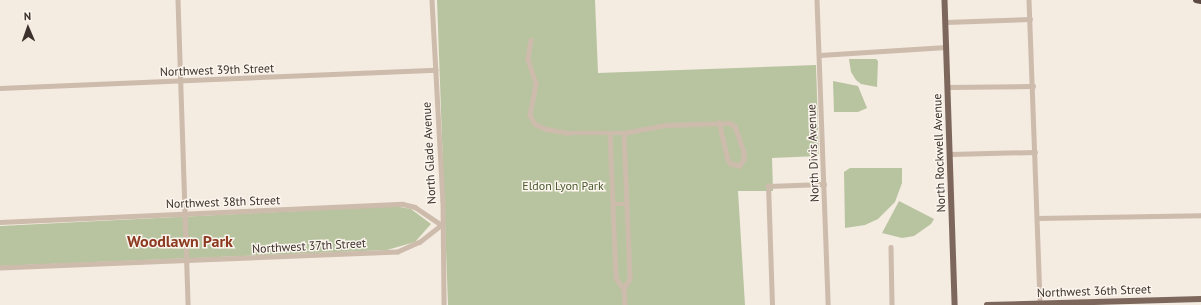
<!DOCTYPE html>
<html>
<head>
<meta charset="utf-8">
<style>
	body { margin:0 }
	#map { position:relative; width:1201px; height:305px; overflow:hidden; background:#f4ebe1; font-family:"PT Sans",sans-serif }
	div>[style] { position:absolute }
	.green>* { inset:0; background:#b8c4a0 }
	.minor>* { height:4.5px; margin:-2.25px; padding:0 2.25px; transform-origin:2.25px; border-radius:2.25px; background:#cdbbac }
	.major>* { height:5.5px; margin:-2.75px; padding:0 2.75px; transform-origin:2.75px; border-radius:2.75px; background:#7d675c }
	.highway>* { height:6px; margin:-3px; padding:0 3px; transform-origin:3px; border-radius:3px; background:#5c4a42 }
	span { translate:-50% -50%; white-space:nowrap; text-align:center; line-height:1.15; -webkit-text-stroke:3px #fbf5ee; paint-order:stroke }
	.street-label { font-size:12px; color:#3b302b }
	.park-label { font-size:12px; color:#4a5a2e }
	.district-label { font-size:16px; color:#8c3b22; font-weight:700 }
	.north { position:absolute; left:8px; top:8px; width:40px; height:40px; -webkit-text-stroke:3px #fbf5ee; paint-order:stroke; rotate:358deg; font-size:11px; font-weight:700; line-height:16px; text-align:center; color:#3b302b }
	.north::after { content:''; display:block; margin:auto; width:14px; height:18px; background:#3b302b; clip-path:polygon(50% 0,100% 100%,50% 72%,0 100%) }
</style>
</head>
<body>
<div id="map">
	<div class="green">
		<i style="clip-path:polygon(437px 0,595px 0,598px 73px,816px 65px,819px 156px,772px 158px,773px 191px,738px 191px,745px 305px,448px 305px)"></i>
		<i style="clip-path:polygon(849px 59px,876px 59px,878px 61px,877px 87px,861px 84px,856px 80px,851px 72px)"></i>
		<i style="clip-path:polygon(833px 81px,858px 86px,867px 108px,858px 112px,834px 112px)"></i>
		<i style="clip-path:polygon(850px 168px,902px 168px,902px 183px,895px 202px,878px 219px,865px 225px,845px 228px,844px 172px)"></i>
		<i style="clip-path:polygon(899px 201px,934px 219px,931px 224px,914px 236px,902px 238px,882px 233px)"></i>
		<i style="clip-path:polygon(395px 206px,411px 209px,431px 224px,415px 242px,387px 250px,0 266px,0 226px)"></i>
	</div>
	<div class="minor">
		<i style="left:178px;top:0;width:305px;rotate:88.1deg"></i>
		<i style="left:432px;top:0;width:201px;rotate:86.9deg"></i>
		<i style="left:443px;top:201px;width:104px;rotate:89.4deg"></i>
		<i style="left:817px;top:0;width:305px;rotate:87.9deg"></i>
		<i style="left:1029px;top:0;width:303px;rotate:87.9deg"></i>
		<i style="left:946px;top:22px;width:84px;rotate:-2deg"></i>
		<i style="left:531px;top:40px;width:19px;rotate:99deg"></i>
		<i style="left:528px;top:59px;width:26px;rotate:72deg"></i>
		<i style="left:536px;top:84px;width:32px;rotate:101deg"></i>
		<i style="left:530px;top:115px;width:10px;rotate:61deg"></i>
		<i style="left:535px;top:124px;width:12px;rotate:24deg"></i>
		<i style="left:546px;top:129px;width:22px;rotate:10deg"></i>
		<i style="left:568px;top:133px;width:56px"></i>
		<i style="left:624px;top:133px;width:42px;rotate:-11deg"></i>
		<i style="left:665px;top:125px;width:64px;rotate:-1.8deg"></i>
		<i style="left:729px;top:123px;width:7px;rotate:27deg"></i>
		<i style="left:735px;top:126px;width:28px;rotate:71deg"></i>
		<i style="left:744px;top:152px;width:7px;rotate:90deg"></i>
		<i style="left:744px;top:159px;width:8px;rotate:120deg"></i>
		<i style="left:740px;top:166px;width:10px;rotate:-169deg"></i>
		<i style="left:730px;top:164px;width:7px;rotate:-117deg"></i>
		<i style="left:727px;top:158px;width:36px;rotate:-103deg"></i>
		<i style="left:820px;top:55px;width:126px;rotate:-3.6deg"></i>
		<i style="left:948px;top:87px;width:85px;rotate:-0.7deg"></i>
		<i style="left:0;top:88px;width:436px;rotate:-2.4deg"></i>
		<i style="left:610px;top:133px;width:145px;rotate:87.6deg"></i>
		<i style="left:616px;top:278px;width:14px;rotate:54deg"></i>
		<i style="left:624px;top:133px;width:146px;rotate:87.6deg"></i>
		<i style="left:630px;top:279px;width:12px;rotate:121deg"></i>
		<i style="left:624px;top:289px;width:16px;rotate:86deg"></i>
		<i style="left:951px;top:154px;width:84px;rotate:-1.4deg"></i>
		<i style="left:613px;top:204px;width:14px"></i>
		<i style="left:1037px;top:218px;width:164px;rotate:-1deg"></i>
		<i style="left:0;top:222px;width:403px;rotate:-2.6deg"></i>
		<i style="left:403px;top:204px;width:12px;rotate:14deg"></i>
		<i style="left:415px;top:207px;width:32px;rotate:34deg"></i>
		<i style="left:442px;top:225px;width:28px;rotate:142deg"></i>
		<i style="left:420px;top:242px;width:24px;rotate:156deg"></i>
		<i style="left:398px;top:252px;width:398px;rotate:177.7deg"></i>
		<i style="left:891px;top:247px;width:58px;rotate:89deg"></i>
		<i style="left:772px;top:305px;width:119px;rotate:-91.9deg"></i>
		<i style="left:768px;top:186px;width:56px;rotate:-2deg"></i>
	</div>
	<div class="major">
		<i style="left:945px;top:0;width:305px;rotate:88.1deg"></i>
		<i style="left:987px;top:305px;width:214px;rotate:-1.6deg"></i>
	</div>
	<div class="highway">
		<i style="left:1196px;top:0;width:5px;rotate:11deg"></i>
	</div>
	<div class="street-label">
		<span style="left:217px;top:70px;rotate:-2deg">Northwest 39th Street</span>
		<span style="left:429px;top:153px;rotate:-93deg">North Glade Avenue</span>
		<span style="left:813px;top:153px;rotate:-92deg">North Divis Avenue</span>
		<span style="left:939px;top:153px;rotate:-92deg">North Rockwell Avenue</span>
		<span style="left:223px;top:202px;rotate:-2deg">Northwest 38th Street</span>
		<span style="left:309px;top:246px;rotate:-3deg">Northwest 37th Street</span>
		<span style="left:1094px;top:291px;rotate:-2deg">Northwest 36th Street</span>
	</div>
	<div class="park-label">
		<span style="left:563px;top:186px">Eldon Lyon Park</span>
	</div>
	<div class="district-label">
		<span style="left:180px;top:241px">Woodlawn Park</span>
	</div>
	<div class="north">N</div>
</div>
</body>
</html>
